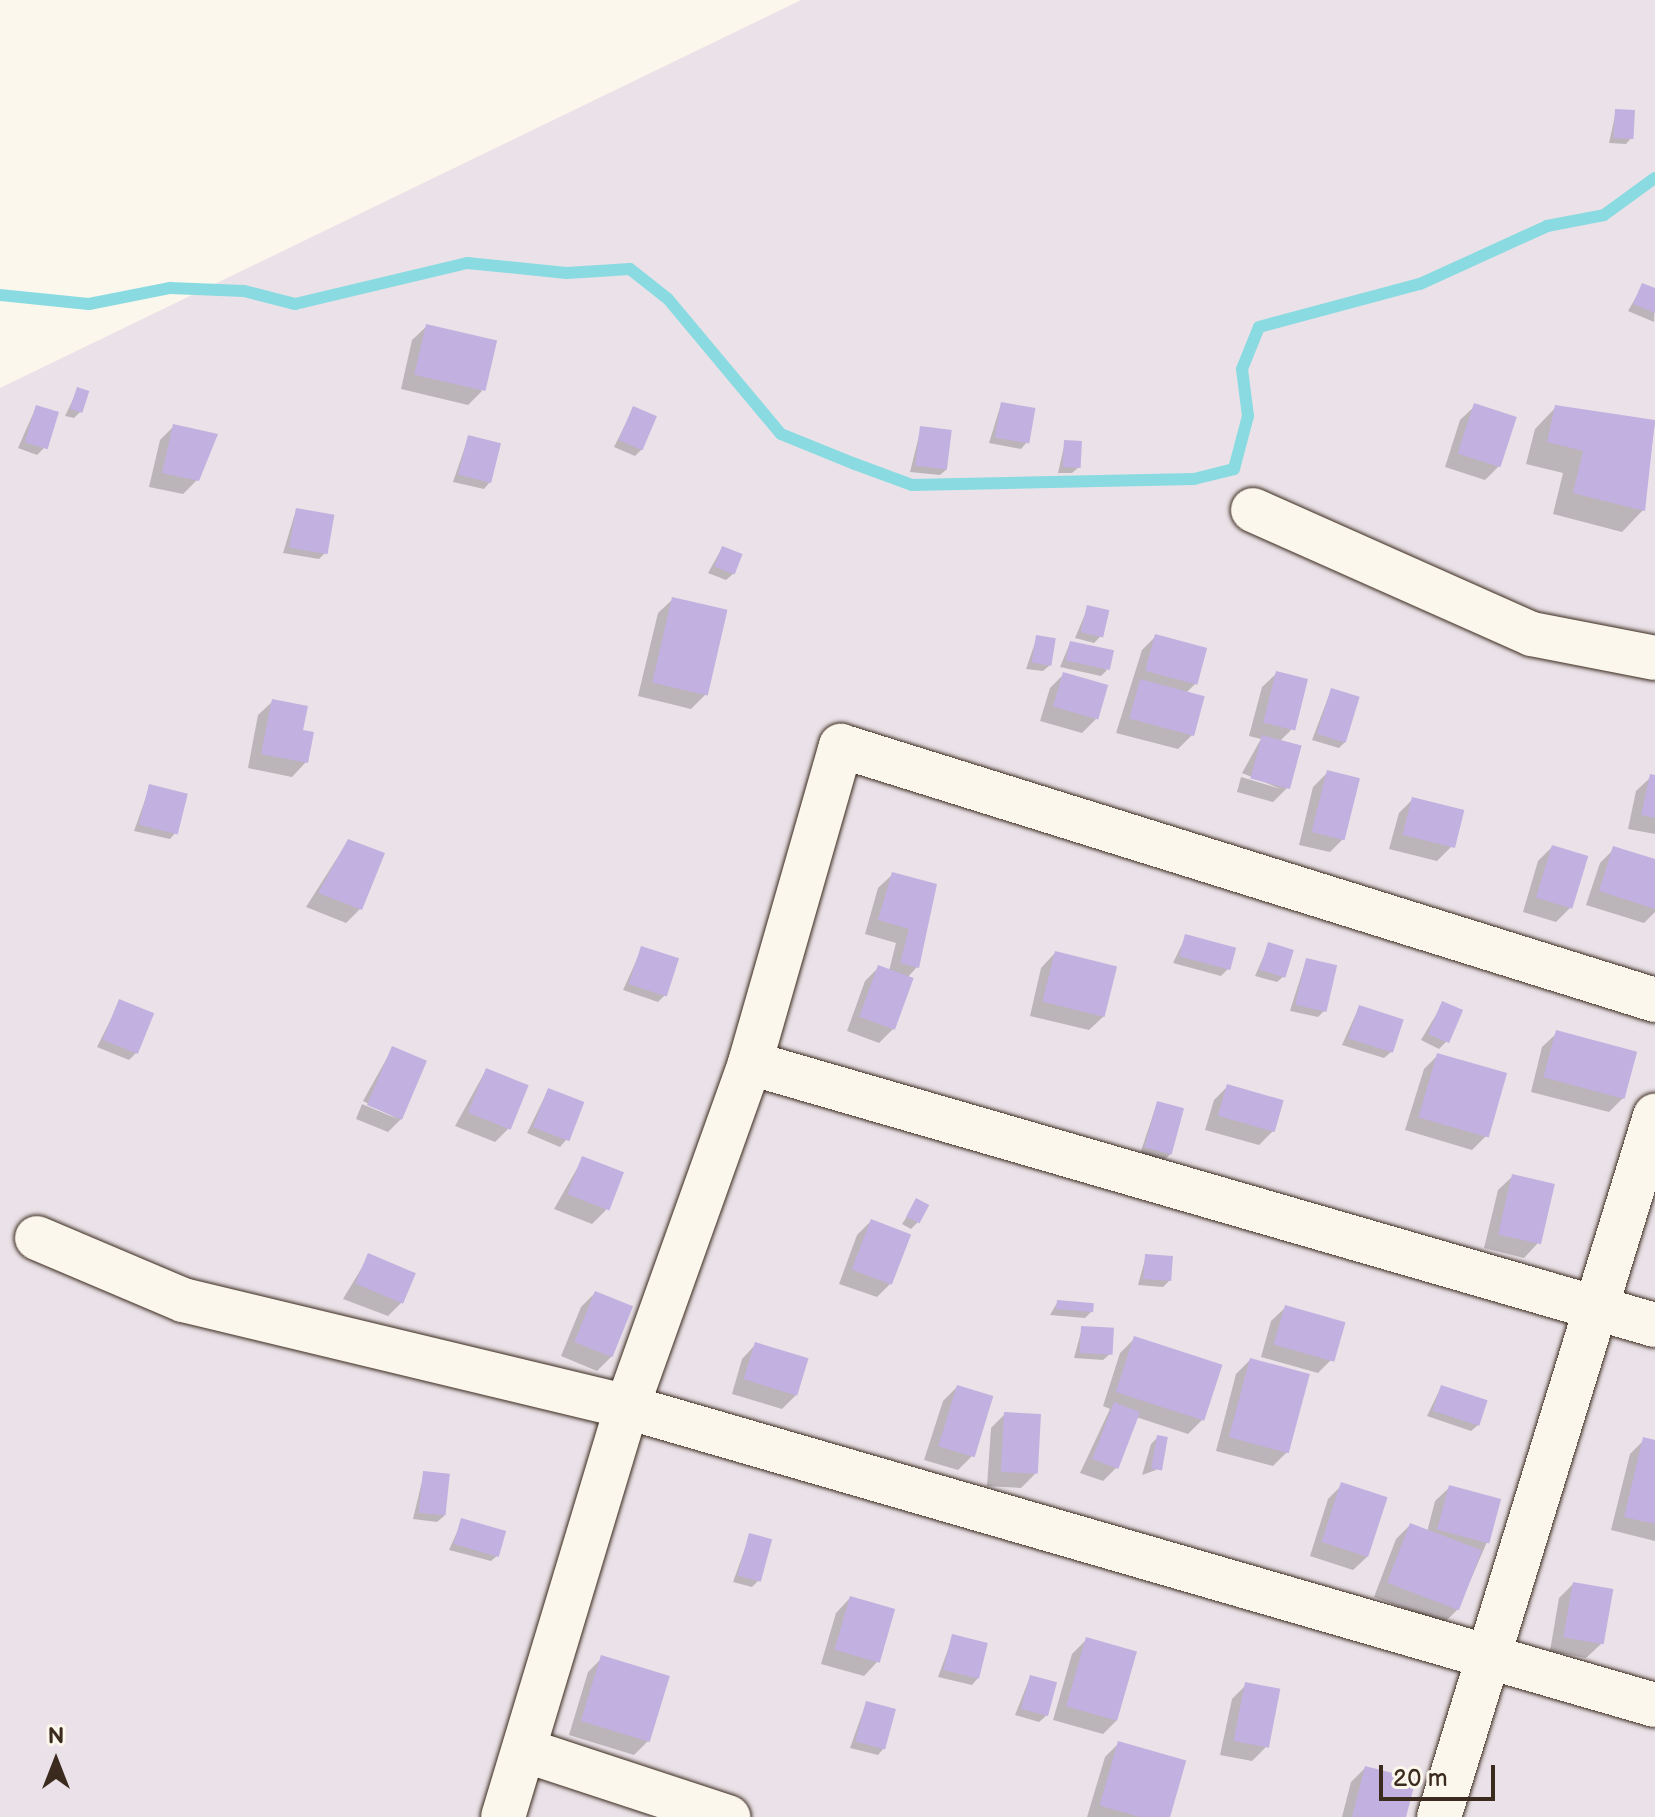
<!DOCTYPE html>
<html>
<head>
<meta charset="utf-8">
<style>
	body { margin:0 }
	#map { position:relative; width:1655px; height:1817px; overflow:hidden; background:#fbf7ec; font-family:"Balsamiq Sans",sans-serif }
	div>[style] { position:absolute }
	.built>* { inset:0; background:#eae2e8 }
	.shadow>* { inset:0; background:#0003 }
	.stream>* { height:12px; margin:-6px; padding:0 6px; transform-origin:6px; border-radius:6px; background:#8adbe1 }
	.building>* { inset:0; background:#c2b0e0; transform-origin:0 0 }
	.roads { filter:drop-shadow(0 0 2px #3b2a1e) drop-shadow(0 0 2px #3b2a1e) }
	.minor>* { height:44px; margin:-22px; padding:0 22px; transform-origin:22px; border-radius:22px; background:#fbf7ec }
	span { translate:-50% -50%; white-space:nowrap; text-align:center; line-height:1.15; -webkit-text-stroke:6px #fbf7ec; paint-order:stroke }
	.north { position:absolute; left:16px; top:1721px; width:80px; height:80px; -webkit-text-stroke:6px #fbf7ec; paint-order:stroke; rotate:0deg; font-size:22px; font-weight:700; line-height:32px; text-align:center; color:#3b2a1e }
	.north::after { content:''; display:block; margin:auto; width:28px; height:36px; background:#3b2a1e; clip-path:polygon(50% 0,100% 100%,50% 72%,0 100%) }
	.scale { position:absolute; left:1379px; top:1765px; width:116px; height:36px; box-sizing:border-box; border:4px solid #3b2a1e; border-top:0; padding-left:10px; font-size:24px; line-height:28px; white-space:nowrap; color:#3b2a1e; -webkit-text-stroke:6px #fbf7ec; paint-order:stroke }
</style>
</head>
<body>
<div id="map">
	<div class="built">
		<i style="clip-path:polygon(801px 0,1655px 0,1655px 1817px,0 1817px,0 388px)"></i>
	</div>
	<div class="shadow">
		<i style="clip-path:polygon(1616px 111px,1632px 137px,1626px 144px,1609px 143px)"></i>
		<i style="clip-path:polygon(1643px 285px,1655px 291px,1654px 322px,1628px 311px)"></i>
		<i style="clip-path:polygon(427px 326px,482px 391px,468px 405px,401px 389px,412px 340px)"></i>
		<i style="clip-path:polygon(78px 389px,80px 412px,74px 418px,65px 416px)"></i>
		<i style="clip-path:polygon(1001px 404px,1027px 442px,1021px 449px,989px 443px)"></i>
		<i style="clip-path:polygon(1475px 406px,1499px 466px,1485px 480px,1445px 467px,1460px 420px)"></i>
		<i style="clip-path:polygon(36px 407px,44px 448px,37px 455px,18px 448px)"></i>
		<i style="clip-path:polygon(1556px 407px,1655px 422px,1643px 510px,1622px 532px,1553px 514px,1563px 473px,1526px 464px,1535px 429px)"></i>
		<i style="clip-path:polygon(633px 409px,642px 449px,635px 456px,614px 447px)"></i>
		<i style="clip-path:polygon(174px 426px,197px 480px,183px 494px,149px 487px,160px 440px)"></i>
		<i style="clip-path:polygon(921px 428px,947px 469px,940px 475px,910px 472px)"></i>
		<i style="clip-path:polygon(468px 438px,490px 482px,484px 489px,453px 482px)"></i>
		<i style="clip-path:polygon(1065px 442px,1079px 467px,1072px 473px,1058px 473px)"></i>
		<i style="clip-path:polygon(296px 510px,325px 553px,319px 559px,283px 553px)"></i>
		<i style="clip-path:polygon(722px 548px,733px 574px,726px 580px,708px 573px)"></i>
		<i style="clip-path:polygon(673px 599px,705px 695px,691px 709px,638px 696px,658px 613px)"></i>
		<i style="clip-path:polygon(1088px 607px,1101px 636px,1094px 643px,1075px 638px)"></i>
		<i style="clip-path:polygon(1156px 636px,1196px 683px,1186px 693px,1192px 735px,1178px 749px,1116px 733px,1142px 650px)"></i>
		<i style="clip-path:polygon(1037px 637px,1050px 665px,1043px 671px,1026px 669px)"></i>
		<i style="clip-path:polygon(1070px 643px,1107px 670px,1101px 676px,1060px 667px)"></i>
		<i style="clip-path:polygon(1277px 673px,1291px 730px,1279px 742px,1287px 788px,1273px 802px,1237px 792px,1241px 777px,1281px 789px,1242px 773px,1261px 739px,1249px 736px,1262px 687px)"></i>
		<i style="clip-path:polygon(1064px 674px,1096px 719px,1082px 733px,1040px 721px,1050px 688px)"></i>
		<i style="clip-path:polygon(1331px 690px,1346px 741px,1339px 748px,1312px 740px)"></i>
		<i style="clip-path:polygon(273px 701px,306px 762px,292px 777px,248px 768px,258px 715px)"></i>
		<i style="clip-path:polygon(1327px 773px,1344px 838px,1330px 852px,1299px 845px,1313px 787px)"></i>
		<i style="clip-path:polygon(1651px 777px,1655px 778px,1655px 834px,1628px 829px,1636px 791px)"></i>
		<i style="clip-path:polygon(150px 786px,176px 832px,170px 839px,134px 831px)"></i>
		<i style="clip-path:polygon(1413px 799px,1451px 847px,1437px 861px,1389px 849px,1399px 813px)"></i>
		<i style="clip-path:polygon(348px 841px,360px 909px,346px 923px,306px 907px)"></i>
		<i style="clip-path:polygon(1552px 847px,1570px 908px,1556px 922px,1523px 912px,1538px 861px)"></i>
		<i style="clip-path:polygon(1614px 849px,1655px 861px,1655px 912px,1644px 923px,1586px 905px,1600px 863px)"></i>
		<i style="clip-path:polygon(893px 874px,935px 886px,917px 967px,907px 978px,893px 1029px,879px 1043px,847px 1031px,865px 981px,879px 967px,889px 971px,896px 943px,865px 934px,878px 888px)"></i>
		<i style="clip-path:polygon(1186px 936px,1228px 969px,1221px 976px,1173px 963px)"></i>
		<i style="clip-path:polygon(1269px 944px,1284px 976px,1277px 982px,1255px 976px)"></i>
		<i style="clip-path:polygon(642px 948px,665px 995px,658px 1002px,623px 990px)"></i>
		<i style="clip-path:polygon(1055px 953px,1104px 1016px,1089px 1030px,1030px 1016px,1041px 968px)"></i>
		<i style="clip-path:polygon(1306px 960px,1324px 1011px,1318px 1017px,1290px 1011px)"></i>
		<i style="clip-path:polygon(120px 1001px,136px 1053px,129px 1060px,97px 1047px)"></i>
		<i style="clip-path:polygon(1443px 1003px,1446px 1042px,1439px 1049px,1421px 1040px)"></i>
		<i style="clip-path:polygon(1359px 1007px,1391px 1052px,1384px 1058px,1342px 1045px)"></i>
		<i style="clip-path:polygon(1557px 1033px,1623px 1098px,1609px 1112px,1531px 1092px,1542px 1047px)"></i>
		<i style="clip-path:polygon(392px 1049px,402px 1118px,388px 1132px,356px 1119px,362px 1104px,398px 1119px,363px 1101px)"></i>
		<i style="clip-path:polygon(1438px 1055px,1486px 1136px,1472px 1150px,1405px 1130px,1424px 1069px)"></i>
		<i style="clip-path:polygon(486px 1070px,509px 1128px,495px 1142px,455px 1126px)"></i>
		<i style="clip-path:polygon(1228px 1086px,1273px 1131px,1259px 1145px,1205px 1130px,1214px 1100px)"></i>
		<i style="clip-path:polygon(548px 1090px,566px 1140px,560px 1147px,527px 1133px)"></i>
		<i style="clip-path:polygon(1157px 1103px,1172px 1153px,1165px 1159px,1140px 1154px)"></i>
		<i style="clip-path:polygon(583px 1158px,606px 1210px,592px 1224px,554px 1209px)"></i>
		<i style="clip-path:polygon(1513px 1176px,1538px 1243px,1524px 1258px,1484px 1248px,1498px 1190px)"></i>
		<i style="clip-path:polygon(917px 1201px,917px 1223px,911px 1229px,902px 1224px)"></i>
		<i style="clip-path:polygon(871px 1221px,891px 1283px,877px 1297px,839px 1284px,857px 1235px)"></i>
		<i style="clip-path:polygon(369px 1256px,402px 1302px,388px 1316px,343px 1299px)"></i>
		<i style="clip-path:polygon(1146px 1256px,1169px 1281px,1163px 1287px,1138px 1285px)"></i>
		<i style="clip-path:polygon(595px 1293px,631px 1307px,611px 1357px,597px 1371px,561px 1356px,581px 1307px)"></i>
		<i style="clip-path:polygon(1057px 1303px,1092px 1311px,1085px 1318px,1050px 1315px)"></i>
		<i style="clip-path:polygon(1286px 1307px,1332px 1359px,1318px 1373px,1261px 1357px,1271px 1321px)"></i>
		<i style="clip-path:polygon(1082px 1328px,1110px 1354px,1103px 1360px,1074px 1358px)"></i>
		<i style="clip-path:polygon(1134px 1339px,1202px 1420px,1188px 1434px,1136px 1417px,1117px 1467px,1103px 1481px,1080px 1473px,1110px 1409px,1103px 1406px,1120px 1353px)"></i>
		<i style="clip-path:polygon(756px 1344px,796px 1395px,782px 1409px,732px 1394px,742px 1359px)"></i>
		<i style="clip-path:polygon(1250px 1360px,1287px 1452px,1273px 1466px,1216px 1451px,1236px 1374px)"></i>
		<i style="clip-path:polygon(957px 1387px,972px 1456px,958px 1470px,924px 1460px,943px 1401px)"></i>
		<i style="clip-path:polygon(1441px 1387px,1478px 1425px,1471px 1431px,1427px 1416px)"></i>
		<i style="clip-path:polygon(1005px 1414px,1035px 1474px,1021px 1488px,987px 1486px,991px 1428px)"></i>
		<i style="clip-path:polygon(1158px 1437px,1156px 1470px,1142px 1475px,1151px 1444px)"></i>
		<i style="clip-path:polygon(1644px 1440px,1655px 1442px,1655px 1541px,1611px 1530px,1630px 1454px)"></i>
		<i style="clip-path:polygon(424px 1473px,444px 1516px,437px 1522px,413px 1519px)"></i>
		<i style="clip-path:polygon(1342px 1485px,1368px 1556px,1353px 1570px,1310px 1556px,1328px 1499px)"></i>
		<i style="clip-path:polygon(1450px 1487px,1487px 1542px,1458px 1609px,1444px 1623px,1374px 1597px,1396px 1539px,1410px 1525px,1427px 1532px,1435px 1501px)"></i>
		<i style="clip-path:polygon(462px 1521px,498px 1555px,491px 1561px,449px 1550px)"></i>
		<i style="clip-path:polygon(750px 1535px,759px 1580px,752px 1587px,733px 1582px)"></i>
		<i style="clip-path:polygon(1573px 1584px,1601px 1644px,1586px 1658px,1550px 1651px,1559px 1598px)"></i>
		<i style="clip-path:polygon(850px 1598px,878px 1661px,864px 1676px,821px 1664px,836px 1613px)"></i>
		<i style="clip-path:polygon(953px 1636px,978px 1678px,972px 1685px,938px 1677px)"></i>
		<i style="clip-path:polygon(1086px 1640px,1117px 1720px,1103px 1734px,1053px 1720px,1072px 1654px)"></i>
		<i style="clip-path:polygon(602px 1658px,648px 1741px,634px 1755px,569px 1735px,588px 1672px)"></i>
		<i style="clip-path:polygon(1030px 1677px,1046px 1716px,1039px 1722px,1015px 1715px)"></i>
		<i style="clip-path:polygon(1246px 1685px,1266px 1747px,1252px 1761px,1220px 1755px,1232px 1699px)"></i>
		<i style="clip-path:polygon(866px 1703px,884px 1748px,878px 1755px,850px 1748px)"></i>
		<i style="clip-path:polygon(1119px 1743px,1184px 1762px,1167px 1817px,1087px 1817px,1105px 1757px)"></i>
		<i style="clip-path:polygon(1365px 1768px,1404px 1817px,1342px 1817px,1351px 1782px)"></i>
	</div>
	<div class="stream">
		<i style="left:0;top:295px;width:89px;rotate:5.8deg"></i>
		<i style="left:89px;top:304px;width:83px;rotate:-11.2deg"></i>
		<i style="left:170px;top:288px;width:74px;rotate:2.3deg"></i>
		<i style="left:244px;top:291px;width:53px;rotate:14.3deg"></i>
		<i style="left:295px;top:304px;width:177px;rotate:-13.4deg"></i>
		<i style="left:467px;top:263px;width:100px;rotate:5.7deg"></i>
		<i style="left:567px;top:273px;width:63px;rotate:-3.6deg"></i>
		<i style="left:630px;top:269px;width:48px;rotate:38.3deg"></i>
		<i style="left:668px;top:299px;width:176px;rotate:50.1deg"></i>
		<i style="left:781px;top:434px;width:80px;rotate:22.1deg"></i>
		<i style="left:855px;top:464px;width:61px;rotate:20.2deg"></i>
		<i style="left:912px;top:485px;width:282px;rotate:-1.2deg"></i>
		<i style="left:1194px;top:479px;width:41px;rotate:-14deg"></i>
		<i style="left:1234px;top:469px;width:55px;rotate:-75.2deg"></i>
		<i style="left:1248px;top:416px;width:47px;rotate:-97.3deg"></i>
		<i style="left:1242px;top:369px;width:45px;rotate:-68deg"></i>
		<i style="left:1259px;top:327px;width:167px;rotate:-15deg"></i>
		<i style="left:1420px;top:284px;width:140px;rotate:-24.5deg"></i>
		<i style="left:1547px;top:226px;width:58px;rotate:-10.9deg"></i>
		<i style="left:1604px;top:215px;width:63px;rotate:-36deg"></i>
	</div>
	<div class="building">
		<i style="left:1615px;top:109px;width:20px;height:29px;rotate:3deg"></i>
		<i style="clip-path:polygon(1642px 283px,1655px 288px,1655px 313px,1633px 304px)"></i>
		<i style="left:426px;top:324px;width:73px;height:52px;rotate:13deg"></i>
		<i style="left:77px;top:387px;width:13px;height:23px;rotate:18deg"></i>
		<i style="left:1001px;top:402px;width:35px;height:36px;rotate:10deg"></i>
		<i style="left:1474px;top:403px;width:45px;height:53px;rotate:18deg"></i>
		<i style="left:36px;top:405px;width:24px;height:39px;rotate:17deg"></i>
		<i style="clip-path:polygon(1555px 405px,1655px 420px,1645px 511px,1573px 493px,1583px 451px,1547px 442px)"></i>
		<i style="left:633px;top:406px;width:26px;height:37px;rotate:23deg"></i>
		<i style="clip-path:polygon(173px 424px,218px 434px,199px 481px,162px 473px)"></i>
		<i style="left:920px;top:426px;width:32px;height:40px;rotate:7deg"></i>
		<i style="left:468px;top:435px;width:34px;height:41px;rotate:14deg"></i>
		<i style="left:1064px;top:440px;width:18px;height:27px;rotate:3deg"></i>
		<i style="left:296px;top:508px;width:39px;height:40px;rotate:10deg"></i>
		<i style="left:722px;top:546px;width:22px;height:22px;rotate:21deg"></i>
		<i style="left:672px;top:597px;width:57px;height:88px;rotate:13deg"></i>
		<i style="left:1087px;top:605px;width:23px;height:28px;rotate:13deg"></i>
		<i style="left:1155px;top:634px;width:54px;height:38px;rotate:15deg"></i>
		<i style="left:1036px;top:635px;width:20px;height:28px;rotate:9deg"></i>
		<i style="left:1070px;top:641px;width:45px;height:20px;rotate:12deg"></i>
		<i style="left:1276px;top:671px;width:33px;height:53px;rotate:14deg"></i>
		<i style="left:1063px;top:672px;width:47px;height:36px;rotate:16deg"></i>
		<i style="left:1140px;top:679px;width:67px;height:41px;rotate:15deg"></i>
		<i style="left:1331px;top:688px;width:30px;height:48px;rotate:17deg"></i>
		<i style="clip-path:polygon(272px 699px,308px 706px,303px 730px,314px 732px,308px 763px,261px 754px)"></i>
		<i style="left:1262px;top:735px;width:41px;height:45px;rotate:15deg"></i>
		<i style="left:1327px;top:770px;width:34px;height:64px;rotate:14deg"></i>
		<i style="clip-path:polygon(1650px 774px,1655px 775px,1655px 818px,1641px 815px)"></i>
		<i style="left:149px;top:784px;width:40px;height:42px;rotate:14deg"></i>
		<i style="left:1412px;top:797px;width:54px;height:39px;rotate:14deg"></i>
		<i style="clip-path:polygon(348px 839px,385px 853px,362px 910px,318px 893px)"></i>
		<i style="left:1552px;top:845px;width:38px;height:55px;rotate:17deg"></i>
		<i style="clip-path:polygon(1613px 846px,1655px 859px,1655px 909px,1599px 891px)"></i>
		<i style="clip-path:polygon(892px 872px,937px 884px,919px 968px,900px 963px,909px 929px,878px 920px)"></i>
		<i style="left:1185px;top:934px;width:53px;height:23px;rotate:15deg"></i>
		<i style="left:1268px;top:942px;width:27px;height:29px;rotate:17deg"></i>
		<i style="left:641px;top:946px;width:40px;height:40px;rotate:18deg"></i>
		<i style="left:1055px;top:951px;width:64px;height:52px;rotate:14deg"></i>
		<i style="left:1306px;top:958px;width:32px;height:48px;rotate:13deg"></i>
		<i style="left:878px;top:965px;width:38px;height:55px;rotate:20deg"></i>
		<i style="left:119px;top:999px;width:38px;height:44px;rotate:22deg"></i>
		<i style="left:1442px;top:1001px;width:23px;height:36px;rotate:23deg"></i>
		<i style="left:1359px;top:1005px;width:47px;height:35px;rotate:18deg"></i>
		<i style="left:1556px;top:1030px;width:84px;height:49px;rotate:15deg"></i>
		<i style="left:392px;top:1046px;width:38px;height:64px;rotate:23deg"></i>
		<i style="left:1437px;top:1053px;width:73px;height:67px;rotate:16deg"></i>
		<i style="left:486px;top:1068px;width:46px;height:48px;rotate:22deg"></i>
		<i style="left:1227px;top:1084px;width:59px;height:33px;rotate:16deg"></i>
		<i style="left:548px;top:1088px;width:39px;height:42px;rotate:21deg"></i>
		<i style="left:1157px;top:1101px;width:28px;height:48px;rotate:15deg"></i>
		<i style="left:582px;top:1156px;width:45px;height:41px;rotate:21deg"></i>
		<i style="left:1512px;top:1174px;width:44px;height:62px;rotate:13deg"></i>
		<i style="left:916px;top:1198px;width:15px;height:21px;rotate:28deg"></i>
		<i style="left:871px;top:1219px;width:43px;height:54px;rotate:21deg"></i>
		<i style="left:368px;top:1253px;width:52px;height:33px;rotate:23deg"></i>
		<i style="left:1145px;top:1254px;width:28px;height:25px;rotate:4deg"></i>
		<i style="left:595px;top:1291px;width:41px;height:55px;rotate:22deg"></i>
		<i style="left:1057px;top:1300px;width:37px;height:9px;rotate:5deg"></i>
		<i style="left:1285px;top:1305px;width:63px;height:41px;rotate:16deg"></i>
		<i style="left:1081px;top:1326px;width:33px;height:27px;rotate:3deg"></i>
		<i style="left:1134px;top:1336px;width:93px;height:59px;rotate:18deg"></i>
		<i style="left:755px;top:1342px;width:56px;height:39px;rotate:17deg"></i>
		<i style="left:1250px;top:1358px;width:62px;height:82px;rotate:15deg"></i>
		<i style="left:957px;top:1385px;width:38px;height:64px;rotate:17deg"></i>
		<i style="left:1441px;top:1385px;width:49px;height:27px;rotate:18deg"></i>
		<i style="left:1114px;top:1402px;width:28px;height:61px;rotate:21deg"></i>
		<i style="left:1004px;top:1412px;width:37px;height:60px;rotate:3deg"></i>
		<i style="left:1157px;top:1435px;width:11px;height:34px;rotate:10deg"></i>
		<i style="clip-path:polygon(1643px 1437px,1655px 1440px,1655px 1524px,1624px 1517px)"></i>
		<i style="left:423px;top:1471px;width:27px;height:42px;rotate:6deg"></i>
		<i style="left:1341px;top:1482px;width:49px;height:63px;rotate:18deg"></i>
		<i style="left:1449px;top:1485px;width:54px;height:46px;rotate:15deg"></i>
		<i style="left:461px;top:1518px;width:47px;height:27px;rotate:16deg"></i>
		<i style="left:1410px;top:1523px;width:77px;height:64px;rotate:21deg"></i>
		<i style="left:749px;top:1533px;width:24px;height:44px;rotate:15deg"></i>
		<i style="left:1573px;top:1582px;width:41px;height:56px;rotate:10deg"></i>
		<i style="left:850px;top:1596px;width:47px;height:56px;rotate:16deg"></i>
		<i style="left:952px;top:1634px;width:37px;height:37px;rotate:14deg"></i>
		<i style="left:1086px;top:1637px;width:53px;height:72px;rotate:16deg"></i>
		<i style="left:601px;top:1655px;width:72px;height:69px;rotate:17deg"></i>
		<i style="left:1030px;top:1675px;width:28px;height:35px;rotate:15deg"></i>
		<i style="left:1245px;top:1682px;width:36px;height:60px;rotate:11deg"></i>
		<i style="left:866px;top:1701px;width:31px;height:42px;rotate:15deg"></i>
		<i style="left:1118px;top:1741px;width:71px;height:67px;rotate:16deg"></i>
		<i style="clip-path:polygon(1365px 1766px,1416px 1779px,1406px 1817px,1352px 1817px)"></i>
	</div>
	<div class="roads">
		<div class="minor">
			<i style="left:1253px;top:510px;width:305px;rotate:24deg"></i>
			<i style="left:1532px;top:634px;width:125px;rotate:11deg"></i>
			<i style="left:750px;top:1063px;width:942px;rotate:16.15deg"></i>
			<i style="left:37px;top:1238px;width:159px;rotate:23deg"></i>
			<i style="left:183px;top:1300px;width:457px;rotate:13.5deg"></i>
			<i style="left:627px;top:1407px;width:1070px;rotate:16.17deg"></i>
			<i style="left:527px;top:1751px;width:212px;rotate:18.2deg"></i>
			<i style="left:503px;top:1817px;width:428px;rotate:-73.2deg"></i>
			<i style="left:627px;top:1407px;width:365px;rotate:-70.3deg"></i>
			<i style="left:750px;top:1063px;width:330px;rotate:-74deg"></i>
			<i style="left:841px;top:746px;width:853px;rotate:17.33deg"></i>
			<i style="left:1439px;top:1817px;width:734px;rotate:-72.87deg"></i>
		</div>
	</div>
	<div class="north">N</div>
	<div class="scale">20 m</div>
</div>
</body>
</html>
